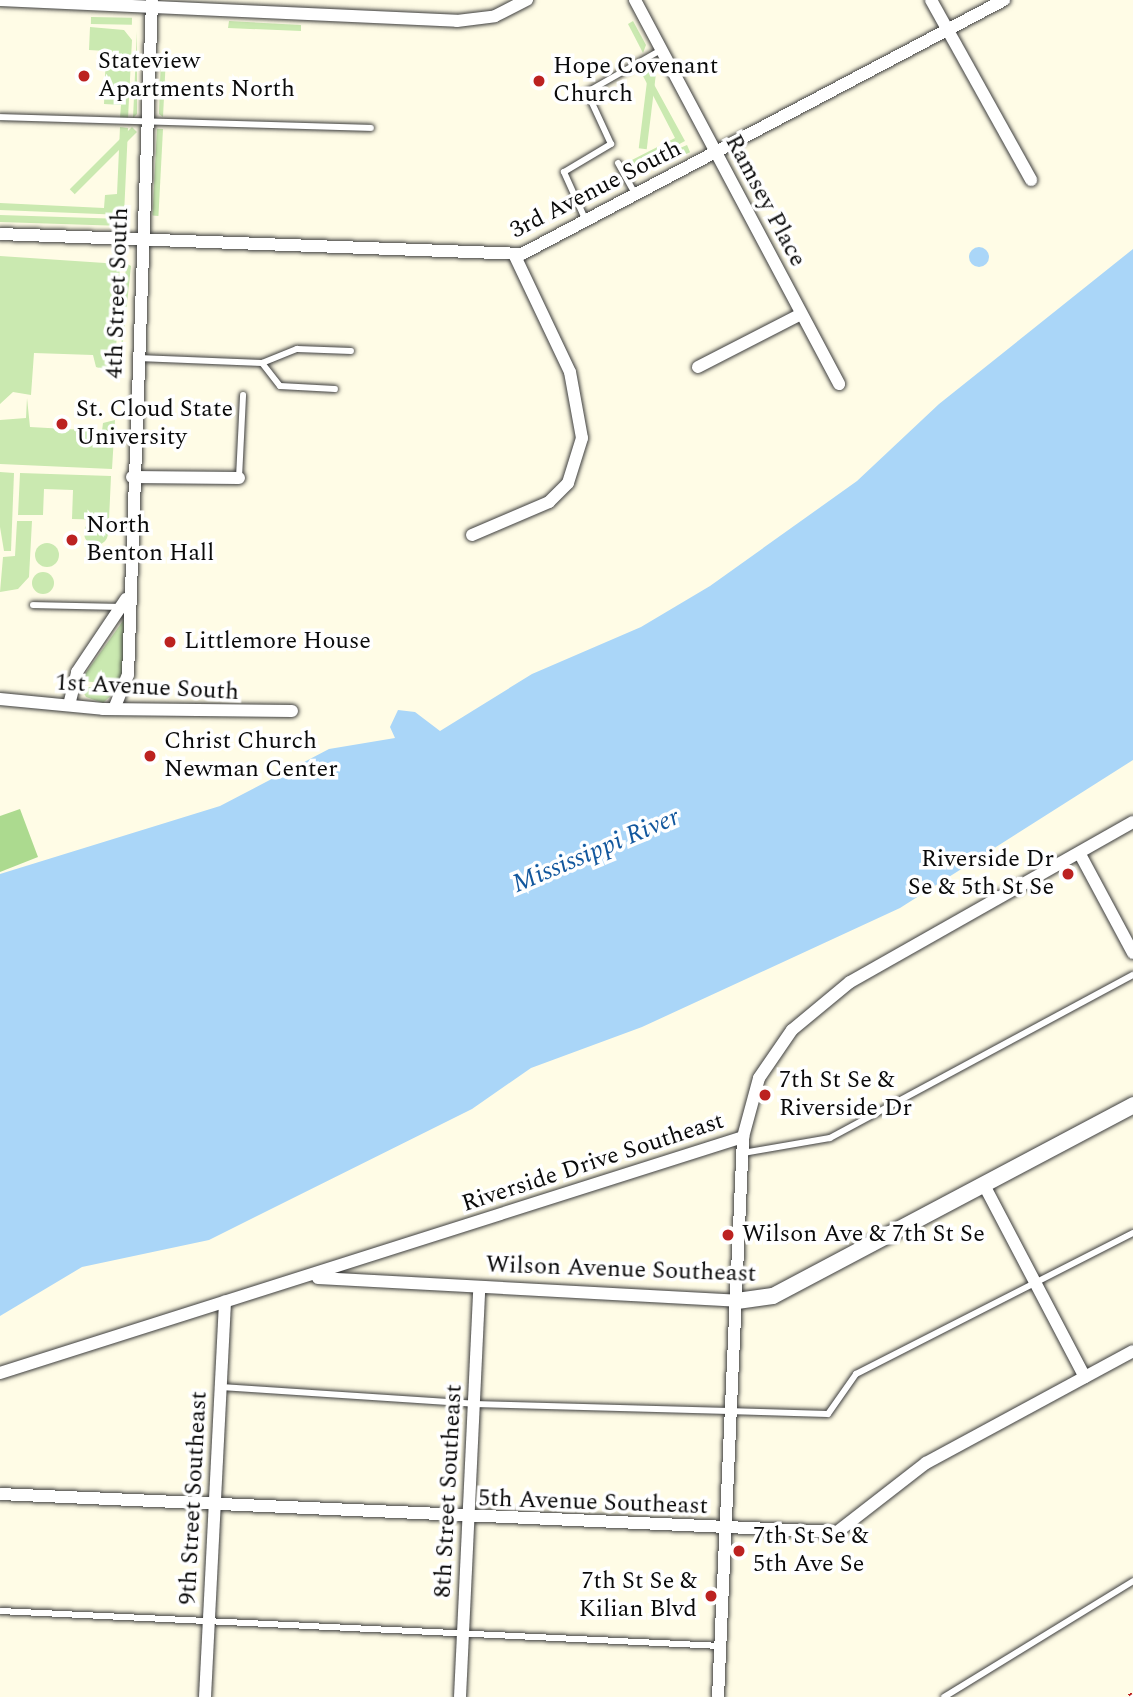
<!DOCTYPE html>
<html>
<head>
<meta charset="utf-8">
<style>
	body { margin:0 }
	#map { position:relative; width:1133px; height:1697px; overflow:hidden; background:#fffce6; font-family:Spectral,serif }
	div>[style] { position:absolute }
	.green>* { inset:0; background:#cae9b0; transform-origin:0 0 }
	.round { border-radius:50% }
	.forest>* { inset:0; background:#acda8f }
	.water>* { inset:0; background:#aad6f8 }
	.roads { filter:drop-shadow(0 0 2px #3d3d3d) drop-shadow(0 0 2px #3d3d3d) }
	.service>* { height:6px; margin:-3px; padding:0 3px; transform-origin:3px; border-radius:3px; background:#fff }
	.minor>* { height:12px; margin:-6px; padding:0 6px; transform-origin:6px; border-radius:6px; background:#fff }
	.tertiary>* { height:16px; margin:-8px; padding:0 8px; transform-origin:8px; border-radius:8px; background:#fff }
	.rail>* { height:7px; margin-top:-3.5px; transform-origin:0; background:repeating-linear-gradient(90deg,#fff 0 13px,#bc2220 0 26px); box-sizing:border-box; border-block:2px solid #bc2220 }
	.dots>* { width:19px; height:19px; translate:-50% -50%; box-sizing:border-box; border:4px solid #fff; border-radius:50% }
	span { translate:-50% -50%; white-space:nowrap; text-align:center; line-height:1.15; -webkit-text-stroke:7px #fff; paint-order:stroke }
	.poi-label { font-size:24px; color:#0a0a0a }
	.left { translate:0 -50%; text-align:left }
	.right { translate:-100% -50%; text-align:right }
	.street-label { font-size:24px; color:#0a0a0a }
	.water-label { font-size:26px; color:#12579d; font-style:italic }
</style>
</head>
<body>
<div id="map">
	<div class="green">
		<i style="left:91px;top:17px;width:41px;height:7px;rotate:1deg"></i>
		<i style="clip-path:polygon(229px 21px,301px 25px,301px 31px,228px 28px)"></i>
		<i style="clip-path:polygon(633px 21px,646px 45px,643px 53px,628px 24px)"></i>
		<i style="clip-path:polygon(90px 27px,124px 30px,132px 40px,128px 118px,120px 118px,121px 105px,104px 104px,106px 51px,89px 50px)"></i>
		<i style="clip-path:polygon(137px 31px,137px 114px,133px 118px)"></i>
		<i style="clip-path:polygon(161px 56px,166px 57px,163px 117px,159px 114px)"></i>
		<i style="left:649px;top:65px;width:8px;height:84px;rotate:7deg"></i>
		<i style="clip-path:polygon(645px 68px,685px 141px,631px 170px,626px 163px,675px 138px,642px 74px)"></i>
		<i style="clip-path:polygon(120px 127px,128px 128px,124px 215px,0 210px,0 203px,104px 208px,105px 195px,117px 194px)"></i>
		<i style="left:132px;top:127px;width:7px;height:88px;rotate:45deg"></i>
		<i style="left:163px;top:129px;width:87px;height:6px;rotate:93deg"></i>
		<i style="left:687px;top:145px;width:8px;height:62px;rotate:67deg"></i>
		<i style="clip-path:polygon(0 215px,124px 219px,125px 220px,123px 226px,0 222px)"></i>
		<i style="clip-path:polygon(0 256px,120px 264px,115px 373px,96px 367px,93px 355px,34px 353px,31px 395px,13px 392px,0 404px)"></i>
		<i style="clip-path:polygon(126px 263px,131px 266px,120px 369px)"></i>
		<i style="clip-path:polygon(27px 398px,30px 427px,102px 431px,103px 423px,115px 420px,112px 469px,0 464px,0 420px,26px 418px)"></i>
		<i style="clip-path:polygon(0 472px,14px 473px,11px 551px,4px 551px,0 527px)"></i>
		<i style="clip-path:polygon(20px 473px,111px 476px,109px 520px,72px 519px,73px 490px,44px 489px,43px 515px,18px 515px)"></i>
		<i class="round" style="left:84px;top:521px;width:24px;height:24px"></i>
		<i style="clip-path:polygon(17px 521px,32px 521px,29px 577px,18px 589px,0 592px,3px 557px,15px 556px)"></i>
		<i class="round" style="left:35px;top:543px;width:24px;height:24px"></i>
		<i class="round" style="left:32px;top:572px;width:22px;height:22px"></i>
		<i style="clip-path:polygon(125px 618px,123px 677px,119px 684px,80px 681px)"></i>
		<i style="clip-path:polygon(81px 688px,84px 687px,119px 688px,103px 703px,86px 697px)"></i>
	</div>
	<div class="forest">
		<i style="clip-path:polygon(20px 809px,38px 857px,0 872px,0 816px)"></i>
	</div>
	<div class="water">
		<i class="round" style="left:969px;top:247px;width:20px;height:20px"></i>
		<i style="clip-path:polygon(1133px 249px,1133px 760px,900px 908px,642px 1027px,531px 1068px,472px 1109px,209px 1240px,82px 1267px,0 1316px,0 874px,220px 806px,329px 749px,395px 738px,390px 727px,398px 710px,415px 712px,440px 731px,532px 674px,641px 627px,710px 586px,857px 481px,939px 404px)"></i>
	</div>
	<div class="roads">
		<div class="service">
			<i style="left:0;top:117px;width:371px;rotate:1.7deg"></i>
			<i style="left:618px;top:163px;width:37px;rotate:61deg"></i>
			<i style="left:586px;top:221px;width:54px;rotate:-114.2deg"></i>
			<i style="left:564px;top:172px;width:55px;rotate:-30.8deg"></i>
			<i style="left:611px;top:144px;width:57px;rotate:-114.8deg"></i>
			<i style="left:587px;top:92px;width:85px;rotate:-29.6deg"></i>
			<i style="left:138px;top:358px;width:124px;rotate:2.3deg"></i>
			<i style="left:262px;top:363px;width:38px;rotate:-22deg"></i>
			<i style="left:297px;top:349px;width:54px;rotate:2.1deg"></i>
			<i style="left:262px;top:363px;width:29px;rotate:52deg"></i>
			<i style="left:280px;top:386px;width:55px;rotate:3.1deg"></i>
			<i style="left:239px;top:478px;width:83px;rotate:-87.2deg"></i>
			<i style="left:33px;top:605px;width:86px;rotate:1.3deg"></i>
			<i style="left:743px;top:1153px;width:88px;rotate:-9.8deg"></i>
			<i style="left:830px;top:1138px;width:344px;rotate:-28.3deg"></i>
			<i style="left:221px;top:1387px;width:254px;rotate:3.8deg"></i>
			<i style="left:474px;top:1404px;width:354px;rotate:1.6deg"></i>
			<i style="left:828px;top:1414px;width:49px;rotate:-55deg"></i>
			<i style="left:856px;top:1374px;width:311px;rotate:-27deg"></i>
			<i style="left:0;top:1611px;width:721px;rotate:2.78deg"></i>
			<i style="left:944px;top:1697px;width:222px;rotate:-31.5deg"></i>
		</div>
		<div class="minor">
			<i style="left:0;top:0;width:457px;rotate:2.6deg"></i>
			<i style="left:457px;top:21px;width:38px;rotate:-7deg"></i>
			<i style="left:495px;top:16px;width:36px;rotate:-27deg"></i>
			<i style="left:635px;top:0;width:435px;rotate:62deg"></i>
			<i style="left:931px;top:0;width:206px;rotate:60.9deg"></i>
			<i style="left:0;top:234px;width:522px;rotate:2.19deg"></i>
			<i style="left:522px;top:254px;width:545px;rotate:-27.79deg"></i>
			<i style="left:698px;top:367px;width:116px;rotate:-27.2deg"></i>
			<i style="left:132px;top:477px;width:107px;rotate:0.5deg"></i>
			<i style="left:472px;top:535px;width:84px;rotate:-23.2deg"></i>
			<i style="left:549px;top:502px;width:27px;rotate:-45deg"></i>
			<i style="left:568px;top:483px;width:47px;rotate:-72.7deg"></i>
			<i style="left:582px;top:438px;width:67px;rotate:-100.3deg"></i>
			<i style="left:570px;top:372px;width:128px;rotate:-115.4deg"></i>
			<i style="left:0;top:699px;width:103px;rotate:5.5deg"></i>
			<i style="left:103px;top:709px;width:189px;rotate:0.6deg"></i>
			<i style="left:69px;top:705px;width:34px;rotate:-76deg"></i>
			<i style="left:77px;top:672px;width:88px;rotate:-56.1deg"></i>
			<i style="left:114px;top:709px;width:37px;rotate:-68deg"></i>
			<i style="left:128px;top:675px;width:675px;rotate:-87.96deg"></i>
			<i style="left:1081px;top:856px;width:110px;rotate:61.8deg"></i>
			<i style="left:984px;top:1185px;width:217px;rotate:62.3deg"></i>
			<i style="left:318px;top:1278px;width:420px;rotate:3.1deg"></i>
			<i style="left:0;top:1373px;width:780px;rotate:-17.62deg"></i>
			<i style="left:0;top:1494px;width:838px;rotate:2.6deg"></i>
			<i style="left:837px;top:1532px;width:113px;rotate:-37.8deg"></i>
			<i style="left:926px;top:1463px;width:235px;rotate:-28.4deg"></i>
			<i style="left:205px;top:1697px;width:396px;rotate:-87.1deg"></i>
			<i style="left:460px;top:1697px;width:410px;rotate:-87.3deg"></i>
			<i style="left:718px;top:1697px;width:561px;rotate:-87.44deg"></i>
			<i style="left:743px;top:1137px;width:61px;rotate:-74.8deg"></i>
			<i style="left:759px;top:1078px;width:58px;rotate:-55.5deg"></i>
			<i style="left:792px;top:1030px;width:75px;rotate:-39.6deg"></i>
			<i style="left:850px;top:982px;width:325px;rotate:-29.5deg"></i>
		</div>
		<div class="tertiary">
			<i style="left:737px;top:1301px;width:36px;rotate:-8deg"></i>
			<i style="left:773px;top:1296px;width:408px;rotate:-27.9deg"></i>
		</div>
	</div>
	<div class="rail">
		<i style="left:1130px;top:1697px;width:4px;rotate:-34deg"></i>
	</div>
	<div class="dots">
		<i style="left:84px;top:76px;background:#bc2220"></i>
		<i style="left:539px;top:81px;background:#bc2220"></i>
		<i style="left:62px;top:424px;background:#bc2220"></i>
		<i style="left:72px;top:540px;background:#bc2220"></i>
		<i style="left:170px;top:642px;background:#bc2220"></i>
		<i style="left:150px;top:756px;background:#bc2220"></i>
		<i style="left:1068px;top:874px;background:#bc2220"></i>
		<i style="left:765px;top:1095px;background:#bc2220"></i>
		<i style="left:728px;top:1235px;background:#bc2220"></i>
		<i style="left:739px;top:1551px;background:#bc2220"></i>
		<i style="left:711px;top:1596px;background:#bc2220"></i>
	</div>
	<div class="poi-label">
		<span class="left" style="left:98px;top:76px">Stateview<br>Apartments North</span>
		<span class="left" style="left:553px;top:81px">Hope Covenant<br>Church</span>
		<span class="left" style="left:76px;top:424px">St. Cloud State<br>University</span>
		<span class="left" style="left:86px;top:540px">North<br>Benton Hall</span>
		<span class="left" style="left:184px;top:642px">Littlemore House</span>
		<span class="left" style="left:164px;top:756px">Christ Church<br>Newman Center</span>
		<span class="right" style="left:1054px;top:874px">Riverside Dr<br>Se &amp; 5th St Se</span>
		<span class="left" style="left:779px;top:1095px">7th St Se &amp;<br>Riverside Dr</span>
		<span class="left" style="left:742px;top:1235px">Wilson Ave &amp; 7th St Se</span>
		<span class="left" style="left:753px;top:1551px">7th St Se &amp;<br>5th Ave Se</span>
		<span class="right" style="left:697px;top:1596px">7th St Se &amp;<br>Kilian Blvd</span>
	</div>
	<div class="street-label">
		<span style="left:596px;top:190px;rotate:-27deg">3rd Avenue South</span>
		<span style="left:765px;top:201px;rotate:62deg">Ramsey Place</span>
		<span style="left:118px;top:293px;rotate:-88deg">4th Street South</span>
		<span style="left:147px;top:688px;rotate:3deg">1st Avenue South</span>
		<span style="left:593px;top:1163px;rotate:-18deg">Riverside Drive Southeast</span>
		<span style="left:621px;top:1270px;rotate:2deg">Wilson Avenue Southeast</span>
		<span style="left:449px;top:1491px;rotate:-87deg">8th Street Southeast</span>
		<span style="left:194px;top:1498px;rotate:-87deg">9th Street Southeast</span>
		<span style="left:593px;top:1503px;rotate:2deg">5th Avenue Southeast</span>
	</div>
	<div class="water-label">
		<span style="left:596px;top:851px;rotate:-23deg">Mississippi River</span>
	</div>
</div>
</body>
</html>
